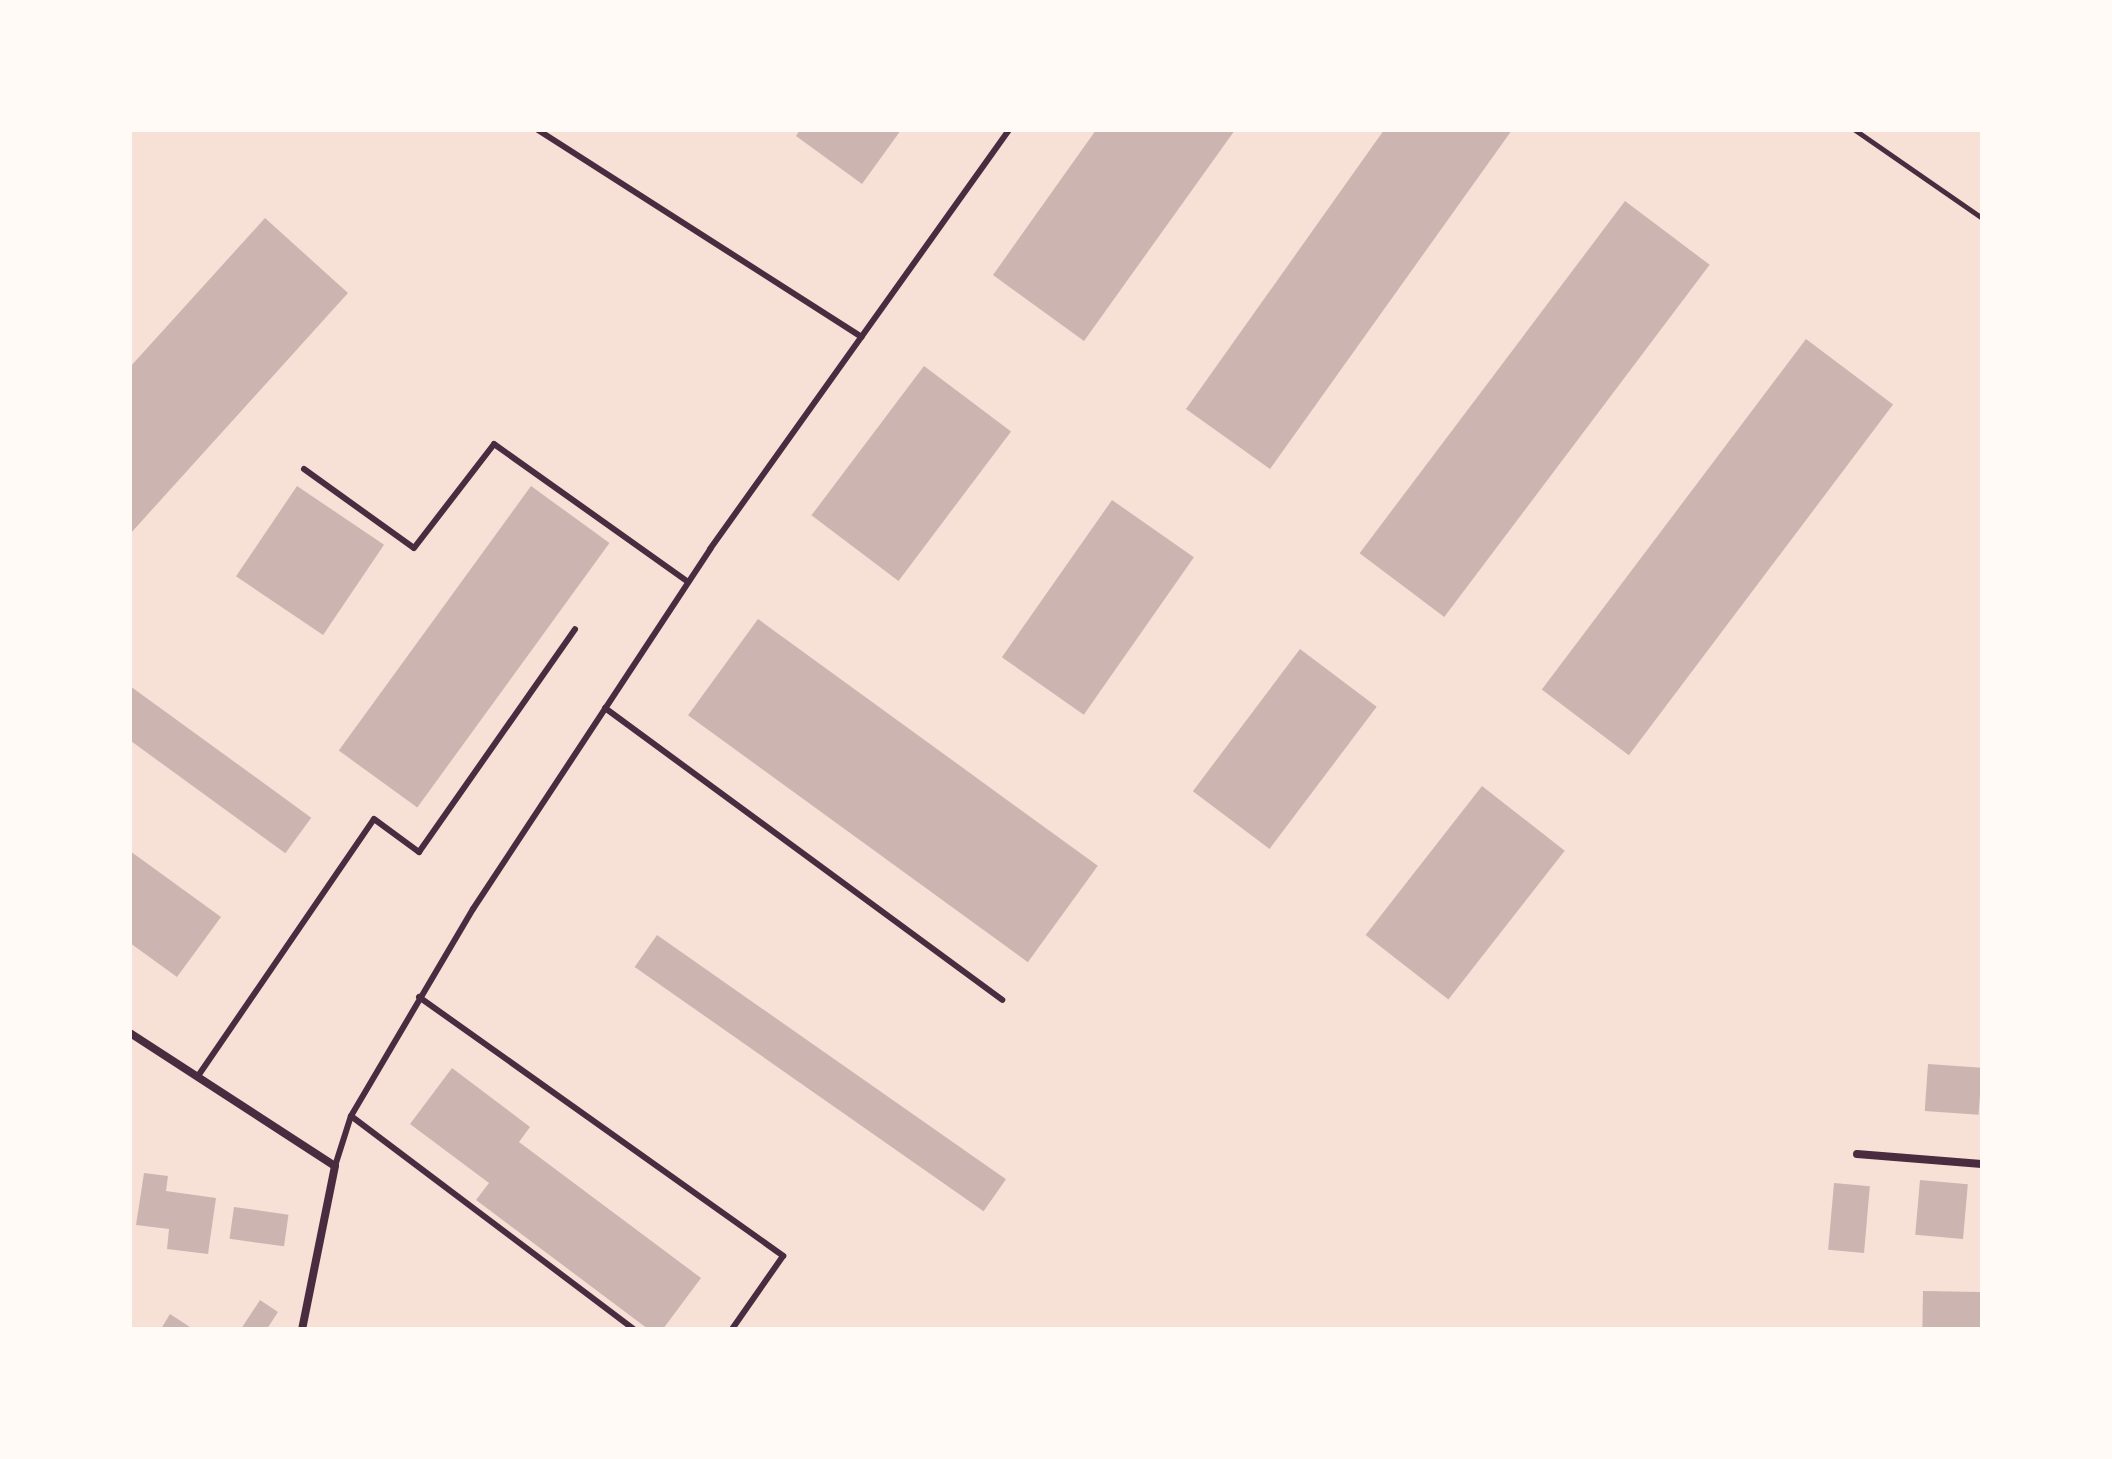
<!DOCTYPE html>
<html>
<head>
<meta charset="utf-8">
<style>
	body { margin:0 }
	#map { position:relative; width:2112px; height:1459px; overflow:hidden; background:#f7e1d7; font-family:Lato,sans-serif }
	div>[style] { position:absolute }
	.building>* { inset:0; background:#ccb4b1; transform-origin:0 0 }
	.path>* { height:5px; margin:-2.5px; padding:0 2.5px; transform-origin:2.5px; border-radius:2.5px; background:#4a2c40 }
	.service>* { height:6px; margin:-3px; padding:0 3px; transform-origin:3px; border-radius:3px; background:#4a2c40 }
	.minor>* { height:8px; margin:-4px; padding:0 4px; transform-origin:4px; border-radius:4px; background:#4a2c40 }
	span { translate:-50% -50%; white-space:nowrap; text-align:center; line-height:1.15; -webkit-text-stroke:6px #fffaf5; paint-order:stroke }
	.frame { position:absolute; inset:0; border:132px solid #fffaf5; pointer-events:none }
</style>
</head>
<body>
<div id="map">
	<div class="building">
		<i style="clip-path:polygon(800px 130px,901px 130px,862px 184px,796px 136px)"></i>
		<i style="clip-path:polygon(1096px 130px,1235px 130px,1084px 341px,993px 275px)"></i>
		<i style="clip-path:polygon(1384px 130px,1512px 130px,1270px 469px,1186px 409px)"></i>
		<i style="left:1625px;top:201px;width:106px;height:441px;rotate:37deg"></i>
		<i style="clip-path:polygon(265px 218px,348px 293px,130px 534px,130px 367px)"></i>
		<i style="left:1806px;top:339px;width:109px;height:439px;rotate:37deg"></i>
		<i style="left:924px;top:366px;width:109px;height:187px;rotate:37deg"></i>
		<i style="left:297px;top:486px;width:105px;height:109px;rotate:34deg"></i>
		<i style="left:531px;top:486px;width:97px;height:327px;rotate:36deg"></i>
		<i style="left:1112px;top:500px;width:100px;height:192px;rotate:35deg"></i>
		<i style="left:758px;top:619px;width:420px;height:119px;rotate:36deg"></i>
		<i style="left:1300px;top:649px;width:96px;height:178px;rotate:37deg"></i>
		<i style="left:130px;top:686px;width:224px;height:44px;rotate:36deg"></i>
		<i style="left:1482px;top:786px;width:105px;height:189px;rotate:38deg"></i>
		<i style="clip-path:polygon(130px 851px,221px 917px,177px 977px,130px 943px)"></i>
		<i style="left:657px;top:935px;width:426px;height:39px;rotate:35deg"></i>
		<i style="left:1928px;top:1064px;width:54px;height:47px;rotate:4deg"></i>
		<i style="clip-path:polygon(452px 1068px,530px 1127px,519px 1142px,701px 1278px,663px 1329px,648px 1329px,476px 1200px,489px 1183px,410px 1124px)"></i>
		<i style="clip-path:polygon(144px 1173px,168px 1176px,166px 1191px,216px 1198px,208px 1254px,167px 1249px,169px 1229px,136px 1225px)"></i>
		<i style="left:1920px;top:1180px;width:48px;height:55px;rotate:5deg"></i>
		<i style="left:1834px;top:1183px;width:36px;height:67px;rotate:5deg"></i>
		<i style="left:234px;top:1207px;width:55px;height:32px;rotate:8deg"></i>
		<i style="left:1923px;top:1291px;width:59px;height:38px;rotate:1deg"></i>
		<i style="clip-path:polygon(260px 1300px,278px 1312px,267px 1329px,241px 1329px)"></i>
		<i style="clip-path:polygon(170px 1314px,193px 1329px,161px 1329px)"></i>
	</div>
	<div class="path">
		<i style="left:1855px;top:130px;width:155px;rotate:34.7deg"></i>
	</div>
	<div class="service">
		<i style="left:538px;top:130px;width:384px;rotate:32.6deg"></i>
		<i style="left:304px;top:469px;width:135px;rotate:35.7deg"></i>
		<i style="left:414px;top:548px;width:131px;rotate:-52.4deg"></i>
		<i style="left:494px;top:444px;width:238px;rotate:35.4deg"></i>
		<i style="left:605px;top:708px;width:493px;rotate:36.3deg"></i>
		<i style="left:419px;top:997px;width:447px;rotate:35.4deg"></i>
		<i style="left:783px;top:1256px;width:89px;rotate:124.9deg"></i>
		<i style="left:198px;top:1076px;width:311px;rotate:-55.6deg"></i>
		<i style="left:374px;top:819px;width:56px;rotate:36.3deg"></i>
		<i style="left:419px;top:852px;width:272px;rotate:-55deg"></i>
		<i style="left:351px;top:1116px;width:354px;rotate:37deg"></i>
		<i style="left:335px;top:1166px;width:52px;rotate:-72.3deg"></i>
		<i style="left:351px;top:1116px;width:240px;rotate:-59.5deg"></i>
		<i style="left:473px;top:909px;width:431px;rotate:-56.6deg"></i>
		<i style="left:710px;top:549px;width:515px;rotate:-54.49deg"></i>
	</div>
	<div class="minor">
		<i style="left:130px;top:1033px;width:244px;rotate:33deg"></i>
		<i style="left:335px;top:1166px;width:166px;rotate:101.4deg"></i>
		<i style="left:1857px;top:1154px;width:125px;rotate:4.6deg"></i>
	</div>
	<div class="frame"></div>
</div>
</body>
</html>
